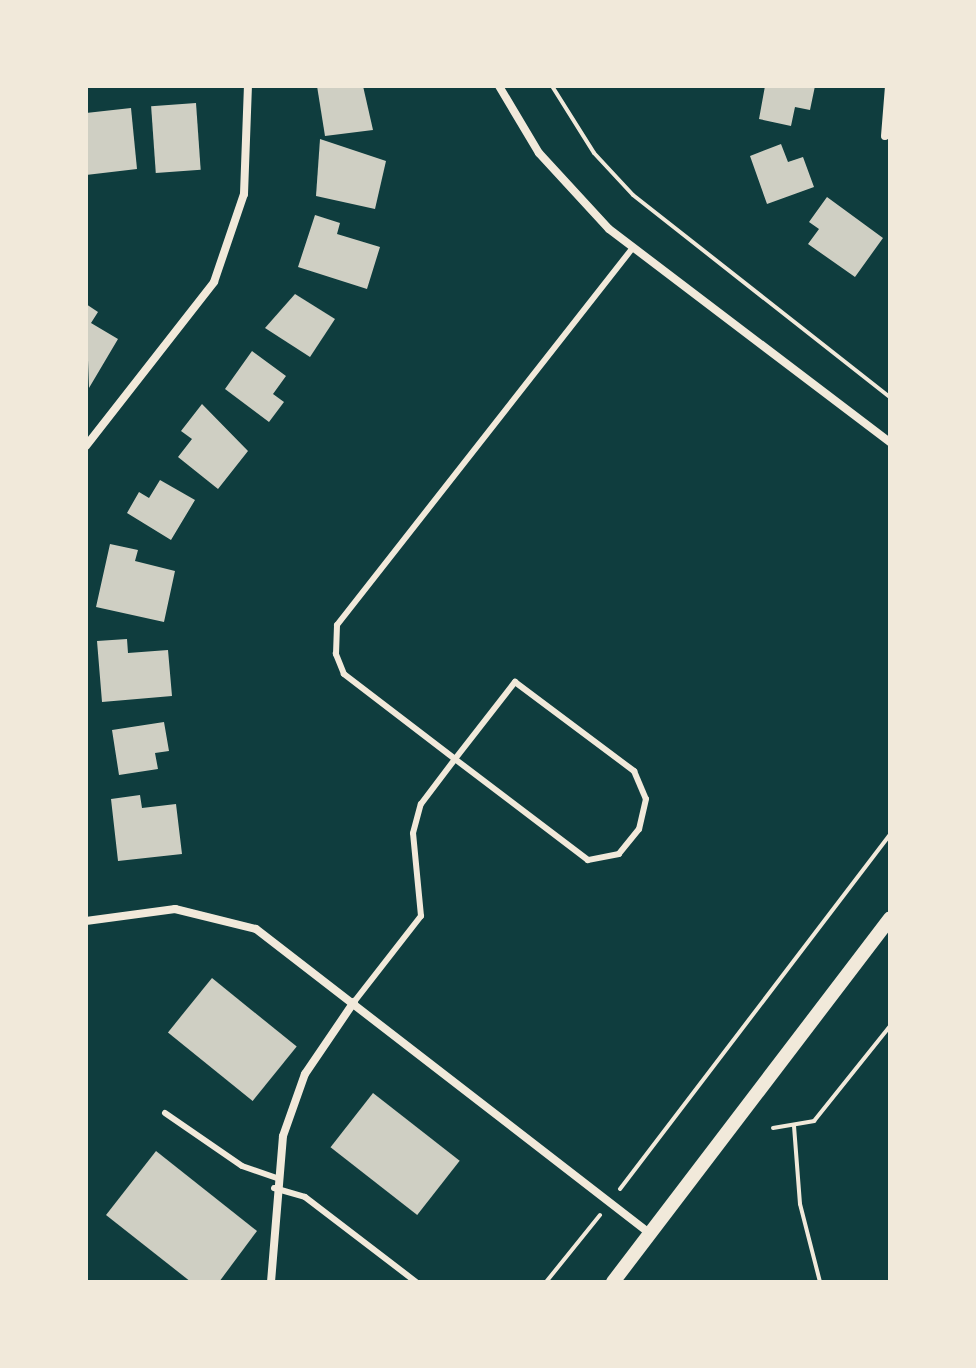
<!DOCTYPE html>
<html>
<head>
<meta charset="utf-8">
<style>
	body { margin:0 }
	#map { position:relative; width:976px; height:1368px; overflow:hidden; background:#0f3d3e; font-family:"Varela Round",sans-serif }
	div>[style] { position:absolute }
	.building>* { inset:0; background:#cfcfc3; transform-origin:0 0 }
	.path>* { height:4px; margin:-2px; padding:0 2px; transform-origin:2px; border-radius:2px; background:#f1e9da }
	.service>* { height:6px; margin:-3px; padding:0 3px; transform-origin:3px; border-radius:3px; background:#f1e9da }
	.minor>* { height:8px; margin:-4px; padding:0 4px; transform-origin:4px; border-radius:4px; background:#f1e9da }
	.tertiary>* { height:14px; margin:-7px; padding:0 7px; transform-origin:7px; border-radius:7px; background:#f1e9da }
	span { translate:-50% -50%; white-space:nowrap; text-align:center; line-height:1.15; -webkit-text-stroke:6px #f1e9da; paint-order:stroke }
	.frame { position:absolute; inset:0; border:88px solid #f1e9da; pointer-events:none }
</style>
</head>
<body>
<div id="map">
	<div class="building">
		<i style="clip-path:polygon(317px 86px,363px 86px,373px 130px,325px 136px)"></i>
		<i style="clip-path:polygon(765px 86px,815px 86px,810px 110px,795px 107px,791px 126px,759px 119px)"></i>
		<i style="left:196px;top:103px;width:67px;height:45px;rotate:86deg"></i>
		<i style="clip-path:polygon(131px 108px,137px 169px,86px 175px,86px 113px)"></i>
		<i style="clip-path:polygon(320px 139px,386px 161px,375px 209px,316px 196px)"></i>
		<i style="clip-path:polygon(781px 144px,788px 162px,803px 157px,814px 187px,767px 204px,750px 156px)"></i>
		<i style="clip-path:polygon(827px 197px,883px 238px,855px 277px,808px 244px,819px 229px,809px 222px)"></i>
		<i style="clip-path:polygon(315px 215px,340px 223px,337px 234px,380px 247px,367px 289px,298px 267px)"></i>
		<i style="clip-path:polygon(295px 294px,335px 319px,310px 357px,265px 328px)"></i>
		<i style="clip-path:polygon(86px 304px,98px 312px,91px 323px,118px 339px,89px 388px)"></i>
		<i style="clip-path:polygon(252px 351px,286px 376px,273px 394px,284px 402px,269px 422px,225px 389px)"></i>
		<i style="clip-path:polygon(202px 404px,248px 451px,218px 489px,178px 457px,192px 439px,181px 431px)"></i>
		<i style="clip-path:polygon(160px 480px,195px 500px,171px 540px,127px 513px,139px 492px,149px 498px)"></i>
		<i style="clip-path:polygon(110px 544px,138px 550px,135px 561px,175px 571px,164px 622px,96px 607px)"></i>
		<i style="clip-path:polygon(127px 639px,128px 653px,168px 650px,172px 696px,102px 702px,97px 641px)"></i>
		<i style="clip-path:polygon(164px 722px,169px 751px,155px 753px,158px 769px,119px 775px,112px 730px)"></i>
		<i style="clip-path:polygon(140px 795px,142px 808px,176px 804px,182px 854px,118px 861px,111px 799px)"></i>
		<i style="left:212px;top:978px;width:109px;height:70px;rotate:39deg"></i>
		<i style="left:373px;top:1093px;width:110px;height:69px;rotate:38deg"></i>
		<i style="clip-path:polygon(156px 1151px,257px 1231px,219px 1282px,191px 1282px,106px 1215px)"></i>
	</div>
	<div class="path">
		<i style="left:552px;top:86px;width:79px;rotate:57.9deg"></i>
		<i style="left:594px;top:153px;width:57px;rotate:47.1deg"></i>
		<i style="left:633px;top:195px;width:327px;rotate:38.2deg"></i>
		<i style="left:794px;top:1126px;width:78px;rotate:85.6deg"></i>
		<i style="left:800px;top:1204px;width:81px;rotate:75.6deg"></i>
		<i style="left:773px;top:1128px;width:42px;rotate:-9.7deg"></i>
		<i style="left:814px;top:1121px;width:122px;rotate:-51.3deg"></i>
		<i style="left:620px;top:1189px;width:445px;rotate:-52.7deg"></i>
		<i style="left:546px;top:1282px;width:86px;rotate:-51.1deg"></i>
	</div>
	<div class="service">
		<i style="left:354px;top:1002px;width:109px;rotate:-52.1deg"></i>
		<i style="left:421px;top:916px;width:83px;rotate:-95.5deg"></i>
		<i style="left:413px;top:833px;width:30px;rotate:-75deg"></i>
		<i style="left:421px;top:804px;width:56px;rotate:-52.9deg"></i>
		<i style="left:455px;top:759px;width:98px;rotate:-52.1deg"></i>
		<i style="left:515px;top:682px;width:149px;rotate:36.8deg"></i>
		<i style="left:634px;top:771px;width:30px;rotate:67deg"></i>
		<i style="left:646px;top:799px;width:31px;rotate:103deg"></i>
		<i style="left:639px;top:829px;width:32px;rotate:129deg"></i>
		<i style="left:619px;top:854px;width:32px;rotate:169deg"></i>
		<i style="left:588px;top:860px;width:167px;rotate:-142.8deg"></i>
		<i style="left:455px;top:759px;width:140px;rotate:-142.6deg"></i>
		<i style="left:344px;top:674px;width:22px;rotate:-112deg"></i>
		<i style="left:336px;top:654px;width:29px;rotate:-88deg"></i>
		<i style="left:337px;top:625px;width:480px;rotate:-51.9deg"></i>
		<i style="left:165px;top:1113px;width:93px;rotate:34.5deg"></i>
		<i style="left:242px;top:1166px;width:36px;rotate:19deg"></i>
		<i style="left:274px;top:1188px;width:32px;rotate:16deg"></i>
		<i style="left:305px;top:1197px;width:140px;rotate:37.4deg"></i>
	</div>
	<div class="minor">
		<i style="left:499px;top:86px;width:78px;rotate:59.2deg"></i>
		<i style="left:539px;top:153px;width:103px;rotate:47.4deg"></i>
		<i style="left:609px;top:229px;width:353px;rotate:37.2deg"></i>
		<i style="left:885px;top:136px;width:50px;rotate:-85.4deg"></i>
		<i style="left:86px;top:446px;width:208px;rotate:-52deg"></i>
		<i style="left:214px;top:282px;width:93px;rotate:-71.2deg"></i>
		<i style="left:244px;top:194px;width:108px;rotate:-87.9deg"></i>
		<i style="left:86px;top:921px;width:90px;rotate:-7.7deg"></i>
		<i style="left:175px;top:909px;width:83px;rotate:13.9deg"></i>
		<i style="left:256px;top:929px;width:498px;rotate:37.7deg"></i>
		<i style="left:271px;top:1282px;width:146px;rotate:-85.3deg"></i>
		<i style="left:283px;top:1136px;width:66px;rotate:-70.5deg"></i>
		<i style="left:305px;top:1074px;width:87px;rotate:-55.8deg"></i>
	</div>
	<div class="tertiary">
		<i style="left:613px;top:1282px;width:457px;rotate:-52.7deg"></i>
	</div>
	<div class="frame"></div>
</div>
</body>
</html>
